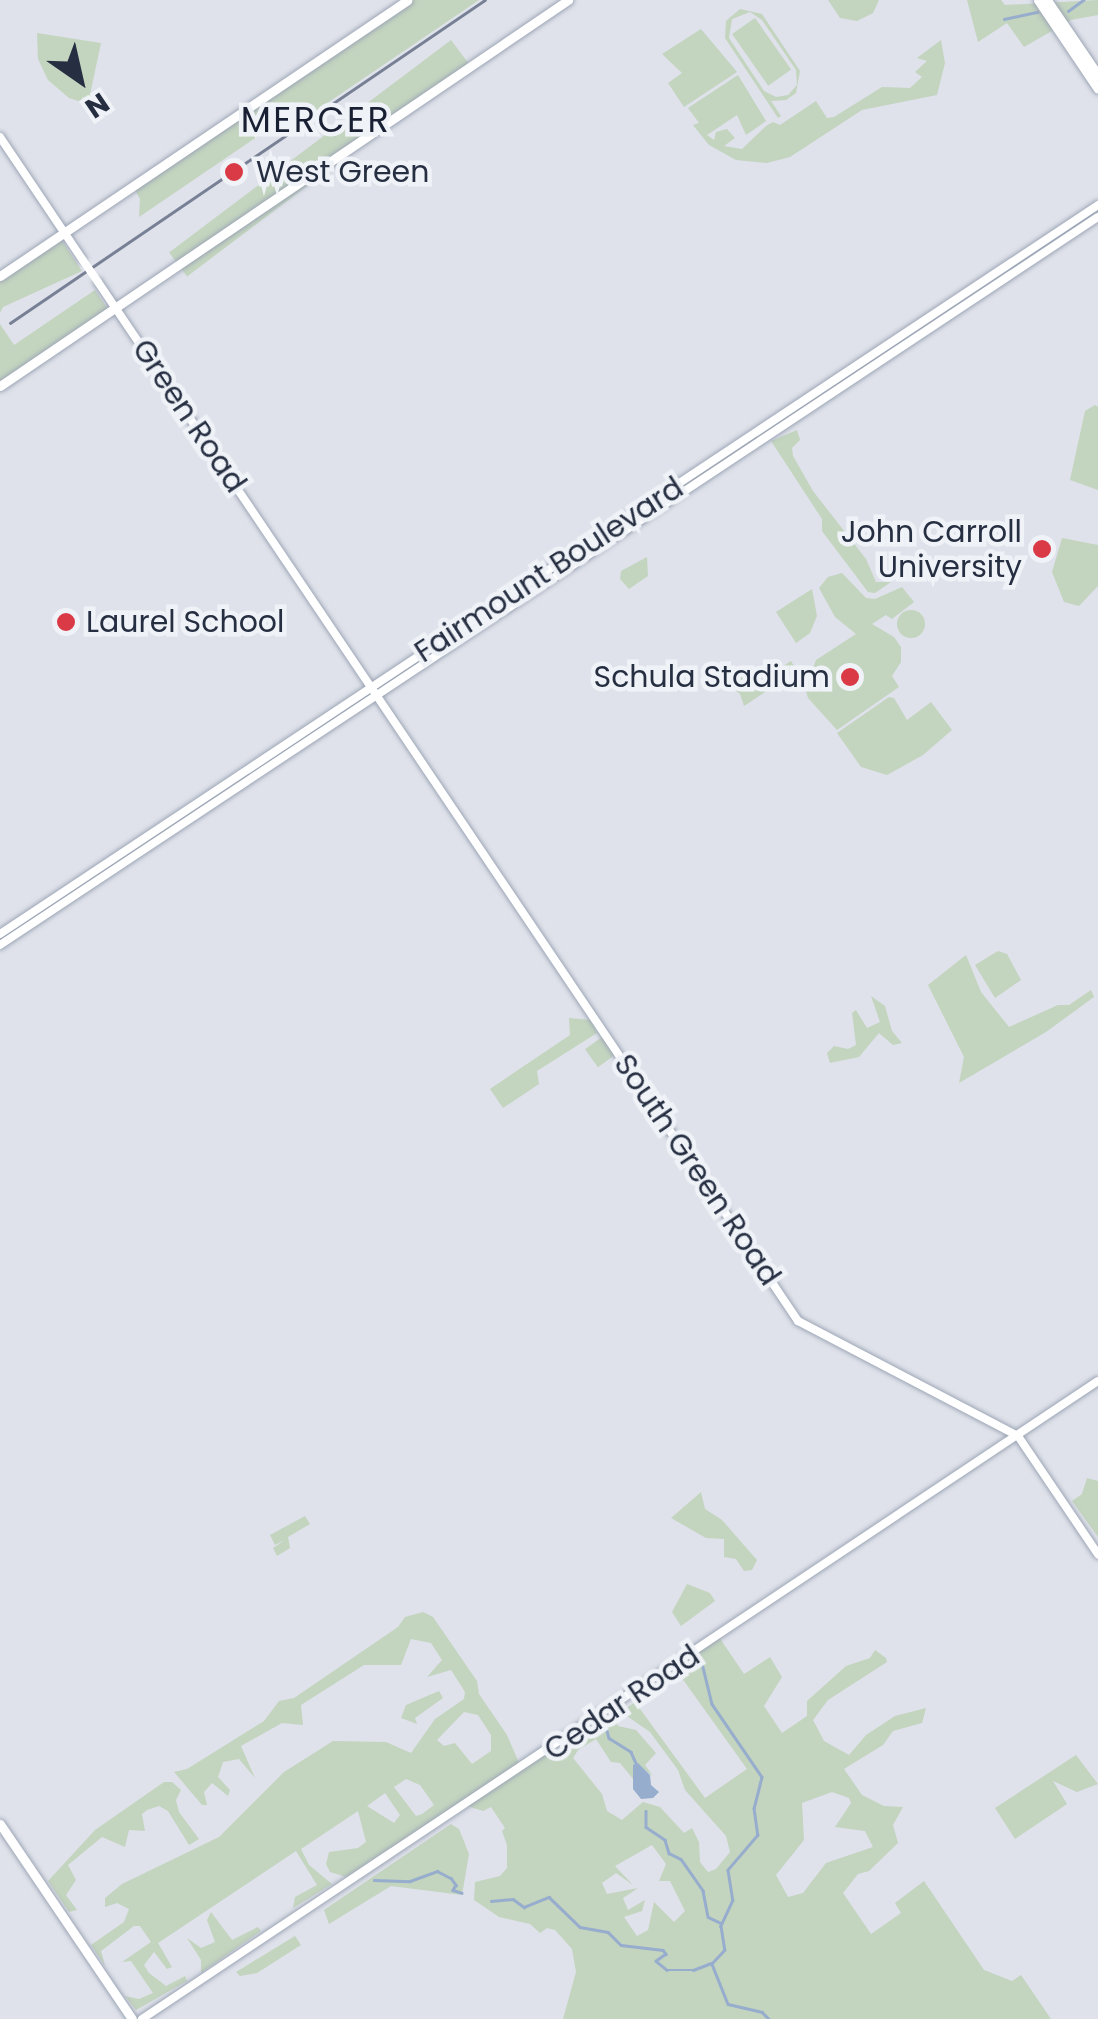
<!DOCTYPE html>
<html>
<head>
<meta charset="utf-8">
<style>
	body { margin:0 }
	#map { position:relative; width:1098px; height:2019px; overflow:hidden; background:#dfe2ea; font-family:Poppins,sans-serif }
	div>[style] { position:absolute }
	.green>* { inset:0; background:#c3d4bf; transform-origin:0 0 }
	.round { border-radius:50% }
	.water>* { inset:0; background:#97adcd }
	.stream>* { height:2.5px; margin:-1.25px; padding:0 1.25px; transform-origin:1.25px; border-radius:1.25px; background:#97adcd }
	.roads { filter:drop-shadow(0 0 2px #9da6b6) drop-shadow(0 0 2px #9da6b6) }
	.secondary>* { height:8px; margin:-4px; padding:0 4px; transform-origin:4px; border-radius:4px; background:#fff }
	.primary>* { height:9px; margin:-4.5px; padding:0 4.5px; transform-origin:4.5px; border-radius:4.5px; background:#fff }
	.tram>* { height:2.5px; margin:-1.25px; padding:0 1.25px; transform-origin:1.25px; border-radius:1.25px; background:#778095 }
	.secondary-bridge>* { height:8px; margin:-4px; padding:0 4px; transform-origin:4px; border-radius:4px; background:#fff }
	.dots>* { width:28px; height:28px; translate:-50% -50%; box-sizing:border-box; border:5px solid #eff2f7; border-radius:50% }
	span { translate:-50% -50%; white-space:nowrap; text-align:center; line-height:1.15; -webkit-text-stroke:9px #eff2f7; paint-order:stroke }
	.poi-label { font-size:30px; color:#262f42 }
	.left { translate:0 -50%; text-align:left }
	.right { translate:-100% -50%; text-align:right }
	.street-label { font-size:30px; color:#262f42 }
	.quarter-label { font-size:35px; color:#192033; letter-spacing:2.5px }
	.north { position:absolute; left:30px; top:30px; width:100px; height:100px; -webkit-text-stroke:8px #eff2f7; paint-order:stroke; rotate:146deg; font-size:28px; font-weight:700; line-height:40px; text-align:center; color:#262f42 }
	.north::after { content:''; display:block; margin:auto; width:35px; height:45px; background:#262f42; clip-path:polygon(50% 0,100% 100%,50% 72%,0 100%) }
</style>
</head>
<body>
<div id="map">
	<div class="green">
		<i style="clip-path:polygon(407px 0,479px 0,286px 131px,279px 122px,139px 217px,140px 199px,133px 186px)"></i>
		<i style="clip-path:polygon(828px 0,879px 0,873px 13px,857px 21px,840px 18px)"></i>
		<i style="clip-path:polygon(967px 0,1001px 0,1005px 5px,1098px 0,1098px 15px,1071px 20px,1024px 47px,1007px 23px,978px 42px)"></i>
		<i style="clip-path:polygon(evenodd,740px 9px,762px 14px,800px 71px,796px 93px,786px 100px,771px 101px,781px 116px,778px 118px,725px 38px,726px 21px,740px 9px,750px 12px,762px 20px,796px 70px,797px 85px,788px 95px,776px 97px,764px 91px,729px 38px,732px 19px,750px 12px)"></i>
		<i style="left:755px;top:18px;width:63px;height:28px;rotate:55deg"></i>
		<i style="clip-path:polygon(701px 29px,737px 72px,684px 107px,668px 83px,682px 73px,662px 54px)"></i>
		<i style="clip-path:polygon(37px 33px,101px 43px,88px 104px,69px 98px,48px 80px,38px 59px)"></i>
		<i style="left:451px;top:40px;width:30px;height:353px;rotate:53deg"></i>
		<i style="clip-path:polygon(941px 40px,945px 63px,937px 95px,862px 110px,790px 157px,767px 163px,736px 160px,709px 145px,693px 125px,699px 123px,688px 108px,738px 75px,766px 121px,746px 135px,737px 115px,707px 135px,714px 140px,716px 132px,727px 129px,735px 138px,724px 146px,742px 149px,766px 126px,773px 122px,780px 125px,816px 101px,827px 118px,834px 117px,882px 87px,910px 88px,922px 77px,915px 72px,927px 61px,917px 58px)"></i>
		<i style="clip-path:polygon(61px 239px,82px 271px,3px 307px,0 313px,0 276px)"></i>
		<i style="clip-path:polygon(95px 290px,107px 308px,102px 317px,0 386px,0 324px,14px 345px)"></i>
		<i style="clip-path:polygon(1095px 405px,1098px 407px,1098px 490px,1070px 480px,1085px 411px)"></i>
		<i style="clip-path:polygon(797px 430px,800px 440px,792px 448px,793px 456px,813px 491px,866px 559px,876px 582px,891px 582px,875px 593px,868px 592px,822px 531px,822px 519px,771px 441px)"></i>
		<i style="clip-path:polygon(1062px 538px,1098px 545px,1098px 586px,1079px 606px,1064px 602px,1052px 572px)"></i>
		<i style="clip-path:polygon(647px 557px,648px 576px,629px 589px,620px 579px,621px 571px)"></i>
		<i style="clip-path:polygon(842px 573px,866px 598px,875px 599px,902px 587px,914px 602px,892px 619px,886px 615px,872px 624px,894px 637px,901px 647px,901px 662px,892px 676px,899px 687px,837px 730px,808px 698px,805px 688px,816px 660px,856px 634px,835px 617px,819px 588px,828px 577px)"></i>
		<i style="clip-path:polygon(812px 589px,817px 616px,810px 633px,796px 643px,776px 612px)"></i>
		<i class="round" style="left:897px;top:610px;width:28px;height:28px"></i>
		<i style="clip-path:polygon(791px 661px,797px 671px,744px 706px,740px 694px,725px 681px,730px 672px,738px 671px,746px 678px,748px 689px)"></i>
		<i style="clip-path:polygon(889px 697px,894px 698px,907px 720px,931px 702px,952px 730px,923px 755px,887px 775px,861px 767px,837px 733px)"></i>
		<i style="clip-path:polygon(998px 951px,1007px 954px,1021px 980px,995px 998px,975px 965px)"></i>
		<i style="clip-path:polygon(966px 955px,981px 992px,1009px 1027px,1058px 1005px,1069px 1005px,1091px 990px,1094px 997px,1046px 1032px,959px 1083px,964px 1057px,928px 985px)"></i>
		<i style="clip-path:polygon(871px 996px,885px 1006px,892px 1031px,902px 1043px,893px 1045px,879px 1033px,859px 1057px,830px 1063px,827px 1053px,834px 1046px,848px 1049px,856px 1045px,852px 1013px,856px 1010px,867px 1028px,880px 1022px)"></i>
		<i style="clip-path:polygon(569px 1018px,591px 1020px,597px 1033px,537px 1071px,539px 1084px,503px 1108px,490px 1089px,570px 1035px)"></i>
		<i style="left:602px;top:1037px;width:22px;height:21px;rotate:54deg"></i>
		<i style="clip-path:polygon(1087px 1478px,1098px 1481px,1098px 1537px,1072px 1501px,1082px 1494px)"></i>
		<i style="clip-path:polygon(701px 1492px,705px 1509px,722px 1520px,757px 1560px,752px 1570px,744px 1571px,736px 1559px,724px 1557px,724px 1539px,706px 1538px,671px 1518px)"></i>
		<i style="clip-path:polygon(305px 1516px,310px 1524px,288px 1537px,290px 1548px,277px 1556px,273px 1548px,285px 1540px,275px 1545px,270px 1535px)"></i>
		<i style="clip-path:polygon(687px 1584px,710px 1593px,715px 1601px,681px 1626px,672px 1612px)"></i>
		<i style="clip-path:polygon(evenodd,423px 1612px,433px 1617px,477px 1681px,479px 1694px,507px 1735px,519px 1763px,346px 1877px,330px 1872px,326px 1864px,329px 1852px,358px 1848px,366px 1842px,358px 1811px,301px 1849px,309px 1865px,332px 1884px,293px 1908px,295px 1897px,317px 1885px,296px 1851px,158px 1943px,172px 1967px,167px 1969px,154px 1952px,144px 1965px,149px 1973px,166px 1986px,185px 1976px,187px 1981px,136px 2010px,125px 1996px,139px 1999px,153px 1993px,131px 1961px,122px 1962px,151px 1942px,140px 1926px,134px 1926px,101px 1951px,105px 1966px,91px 1945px,124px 1922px,129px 1909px,117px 1903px,105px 1907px,105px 1898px,122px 1884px,219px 1837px,284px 1772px,333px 1741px,386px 1742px,411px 1753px,435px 1719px,464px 1699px,465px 1692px,451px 1670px,427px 1677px,442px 1660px,431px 1643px,411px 1639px,401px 1665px,364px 1665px,301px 1705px,303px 1725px,282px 1723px,241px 1746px,255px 1778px,239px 1759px,223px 1762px,218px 1777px,230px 1790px,228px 1796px,212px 1783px,204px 1792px,207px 1805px,202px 1805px,174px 1772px,187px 1769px,264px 1721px,279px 1701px,294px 1698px,398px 1627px,405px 1617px,423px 1612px,464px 1712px,478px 1715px,491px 1735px,491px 1751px,472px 1764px,455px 1743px,444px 1746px,437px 1740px,464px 1712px,423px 1612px,406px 1779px,420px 1785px,434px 1805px,422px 1814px,416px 1816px,394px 1787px,406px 1779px,423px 1612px,385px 1793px,400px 1815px,394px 1823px,367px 1806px,385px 1793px)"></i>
		<i style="clip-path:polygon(evenodd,719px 1637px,744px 1674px,770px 1657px,782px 1677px,764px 1706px,782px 1733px,807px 1716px,807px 1701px,846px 1666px,870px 1658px,875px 1650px,886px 1658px,887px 1662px,828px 1700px,813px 1720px,824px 1741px,849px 1755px,866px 1735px,895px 1716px,926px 1708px,922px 1723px,893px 1731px,883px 1745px,844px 1769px,862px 1795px,884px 1806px,903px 1807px,893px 1825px,898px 1843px,869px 1871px,858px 1874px,843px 1893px,871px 1934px,901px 1913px,895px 1903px,924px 1881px,984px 1970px,1012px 1981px,1021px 1975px,1051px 2019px,563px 2019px,576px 1972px,572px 1949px,555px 1930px,547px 1928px,540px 1933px,530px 1924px,499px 1917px,474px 1900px,475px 1882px,500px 1876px,507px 1868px,507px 1845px,502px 1831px,505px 1828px,491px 1807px,483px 1811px,467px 1806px,552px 1750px,556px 1753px,567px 1748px,614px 1715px,618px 1726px,636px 1730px,656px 1753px,645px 1765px,653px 1776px,635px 1763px,633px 1779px,620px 1763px,611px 1762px,596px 1739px,578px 1750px,573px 1758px,602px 1794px,607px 1811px,622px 1820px,643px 1802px,660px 1807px,684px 1833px,692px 1828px,699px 1842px,700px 1862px,708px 1872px,716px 1869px,730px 1852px,726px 1836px,685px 1790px,678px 1770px,650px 1732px,621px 1712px,635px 1702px,705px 1798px,747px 1769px,674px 1667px,719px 1637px,832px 1792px,849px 1798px,851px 1803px,835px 1827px,865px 1831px,873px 1847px,826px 1863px,803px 1893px,788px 1897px,776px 1875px,804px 1840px,802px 1803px,832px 1792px,719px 1637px,652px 1845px,666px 1864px,659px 1881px,670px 1881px,685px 1911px,674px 1922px,654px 1902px,648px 1930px,637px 1936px,624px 1917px,642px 1911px,645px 1900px,628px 1910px,623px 1898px,638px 1888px,607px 1894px,602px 1883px,616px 1873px,633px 1885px,615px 1866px,652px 1845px)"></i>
		<i style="clip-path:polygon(439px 1691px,443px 1698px,415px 1718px,417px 1724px,401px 1718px,406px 1705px)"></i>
		<i style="clip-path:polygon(1076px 1755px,1098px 1784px,1077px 1792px,1053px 1781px,1067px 1804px,1015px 1839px,995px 1808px)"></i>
		<i style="clip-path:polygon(164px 1782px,172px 1782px,181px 1790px,176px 1800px,179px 1812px,199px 1839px,189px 1845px,168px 1811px,159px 1806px,147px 1810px,142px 1814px,145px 1831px,129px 1830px,125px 1847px,102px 1837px,68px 1865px,76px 1880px,66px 1895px,77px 1910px,69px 1912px,48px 1881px,95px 1830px)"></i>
		<i style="clip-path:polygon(451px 1824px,459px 1829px,469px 1854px,462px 1895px,391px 1886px,329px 1924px,324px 1910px)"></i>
		<i style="clip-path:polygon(211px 1912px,232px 1940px,258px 1927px,261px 1931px,201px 1973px,201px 1960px,187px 1938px,201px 1948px,215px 1942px,207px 1920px)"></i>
		<i style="clip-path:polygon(295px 1936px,301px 1945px,257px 1973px,240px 1976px,236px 1972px)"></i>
	</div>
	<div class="water">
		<i style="clip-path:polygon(633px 1765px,638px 1763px,650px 1775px,651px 1785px,659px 1792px,653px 1798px,641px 1799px,633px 1789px)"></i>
	</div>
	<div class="stream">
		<i style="left:1068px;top:11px;width:19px;rotate:-36deg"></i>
		<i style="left:1004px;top:19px;width:34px;rotate:-12deg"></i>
		<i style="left:701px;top:1659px;width:46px;rotate:76.3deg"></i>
		<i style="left:712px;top:1704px;width:88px;rotate:55.6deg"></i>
		<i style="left:762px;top:1777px;width:32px;rotate:104deg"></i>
		<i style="left:754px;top:1808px;width:27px;rotate:82deg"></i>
		<i style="left:758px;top:1835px;width:46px;rotate:130.6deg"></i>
		<i style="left:728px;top:1870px;width:30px;rotate:81deg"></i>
		<i style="left:733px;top:1900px;width:29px;rotate:115deg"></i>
		<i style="left:721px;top:1926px;width:24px;rotate:81deg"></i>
		<i style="left:725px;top:1950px;width:19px;rotate:133deg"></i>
		<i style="left:712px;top:1964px;width:43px;rotate:68.2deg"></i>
		<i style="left:728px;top:2004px;width:35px;rotate:13deg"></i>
		<i style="left:762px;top:2012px;width:10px;rotate:45deg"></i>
		<i style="left:606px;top:1727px;width:11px;rotate:75deg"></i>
		<i style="left:609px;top:1738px;width:26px;rotate:32deg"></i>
		<i style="left:631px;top:1752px;width:12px;rotate:66deg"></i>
		<i style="left:646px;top:1811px;width:16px;rotate:90deg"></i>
		<i style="left:646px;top:1827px;width:23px;rotate:34deg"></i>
		<i style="left:665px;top:1840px;width:14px;rotate:73deg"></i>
		<i style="left:669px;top:1853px;width:13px;rotate:27deg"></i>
		<i style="left:681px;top:1859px;width:39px;rotate:55deg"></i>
		<i style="left:703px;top:1891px;width:26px;rotate:79deg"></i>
		<i style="left:708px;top:1917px;width:14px;rotate:25deg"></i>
		<i style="left:374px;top:1880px;width:36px;rotate:2deg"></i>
		<i style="left:410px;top:1881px;width:29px;rotate:-20deg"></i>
		<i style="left:437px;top:1871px;width:16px;rotate:27deg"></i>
		<i style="left:451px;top:1878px;width:9px;rotate:54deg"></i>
		<i style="left:456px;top:1885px;width:6px;rotate:121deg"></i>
		<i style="left:453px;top:1890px;width:9px;rotate:18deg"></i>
		<i style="left:491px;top:1901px;width:22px;rotate:-5deg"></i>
		<i style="left:513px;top:1899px;width:14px;rotate:36deg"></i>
		<i style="left:524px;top:1907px;width:27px;rotate:-22deg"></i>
		<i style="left:549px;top:1897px;width:43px;rotate:44.1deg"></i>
		<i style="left:580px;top:1927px;width:28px;rotate:10deg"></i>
		<i style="left:608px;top:1932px;width:18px;rotate:45deg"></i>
		<i style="left:621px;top:1945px;width:42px;rotate:6.8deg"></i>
		<i style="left:663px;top:1950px;width:5px;rotate:53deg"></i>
		<i style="left:666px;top:1954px;width:12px;rotate:145deg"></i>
		<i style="left:656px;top:1961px;width:14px;rotate:39deg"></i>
		<i style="left:667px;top:1970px;width:26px"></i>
		<i style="left:693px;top:1970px;width:19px;rotate:-21deg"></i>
	</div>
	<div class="roads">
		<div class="secondary">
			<i style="left:0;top:137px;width:147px;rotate:56.1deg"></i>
			<i style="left:98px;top:282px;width:1253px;rotate:56.03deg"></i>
			<i style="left:798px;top:1321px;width:248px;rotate:27.6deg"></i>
			<i style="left:1018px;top:1436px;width:143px;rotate:55.9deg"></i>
			<i style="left:0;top:934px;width:1318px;rotate:-33.58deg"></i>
			<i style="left:0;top:945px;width:1317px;rotate:-33.55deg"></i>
			<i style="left:142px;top:2019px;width:1149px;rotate:-33.72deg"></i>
		</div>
		<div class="primary">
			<i style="left:1038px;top:0;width:107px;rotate:56deg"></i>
			<i style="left:1047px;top:0;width:91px;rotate:55.8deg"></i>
			<i style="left:0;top:276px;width:492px;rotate:-34.1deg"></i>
			<i style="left:0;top:386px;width:687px;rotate:-34.2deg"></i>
			<i style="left:0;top:1824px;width:235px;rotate:55.9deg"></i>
		</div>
	</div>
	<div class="tram">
		<i style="left:10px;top:323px;width:574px;rotate:-34.22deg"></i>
	</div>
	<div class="secondary-bridge">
		<i style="left:82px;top:259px;width:28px;rotate:55deg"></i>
	</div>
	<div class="dots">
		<i style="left:234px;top:172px;background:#da3946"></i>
		<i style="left:1042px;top:549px;background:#da3946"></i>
		<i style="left:66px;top:622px;background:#da3946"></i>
		<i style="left:850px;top:677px;background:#da3946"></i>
	</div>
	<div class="poi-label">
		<span class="left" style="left:256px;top:172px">West Green</span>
		<span class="right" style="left:1022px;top:549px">John Carroll<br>University</span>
		<span class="left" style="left:86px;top:622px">Laurel School</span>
		<span class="right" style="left:830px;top:677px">Schula Stadium</span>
	</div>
	<div class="street-label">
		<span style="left:189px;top:416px;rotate:56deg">Green Road</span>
		<span style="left:549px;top:570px;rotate:-33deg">Fairmount Boulevard</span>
		<span style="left:697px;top:1170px;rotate:56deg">South Green Road</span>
		<span style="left:622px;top:1703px;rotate:-34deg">Cedar Road</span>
	</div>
	<div class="quarter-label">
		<span style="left:316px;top:120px">MERCER</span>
	</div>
	<div class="north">N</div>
</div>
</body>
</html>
